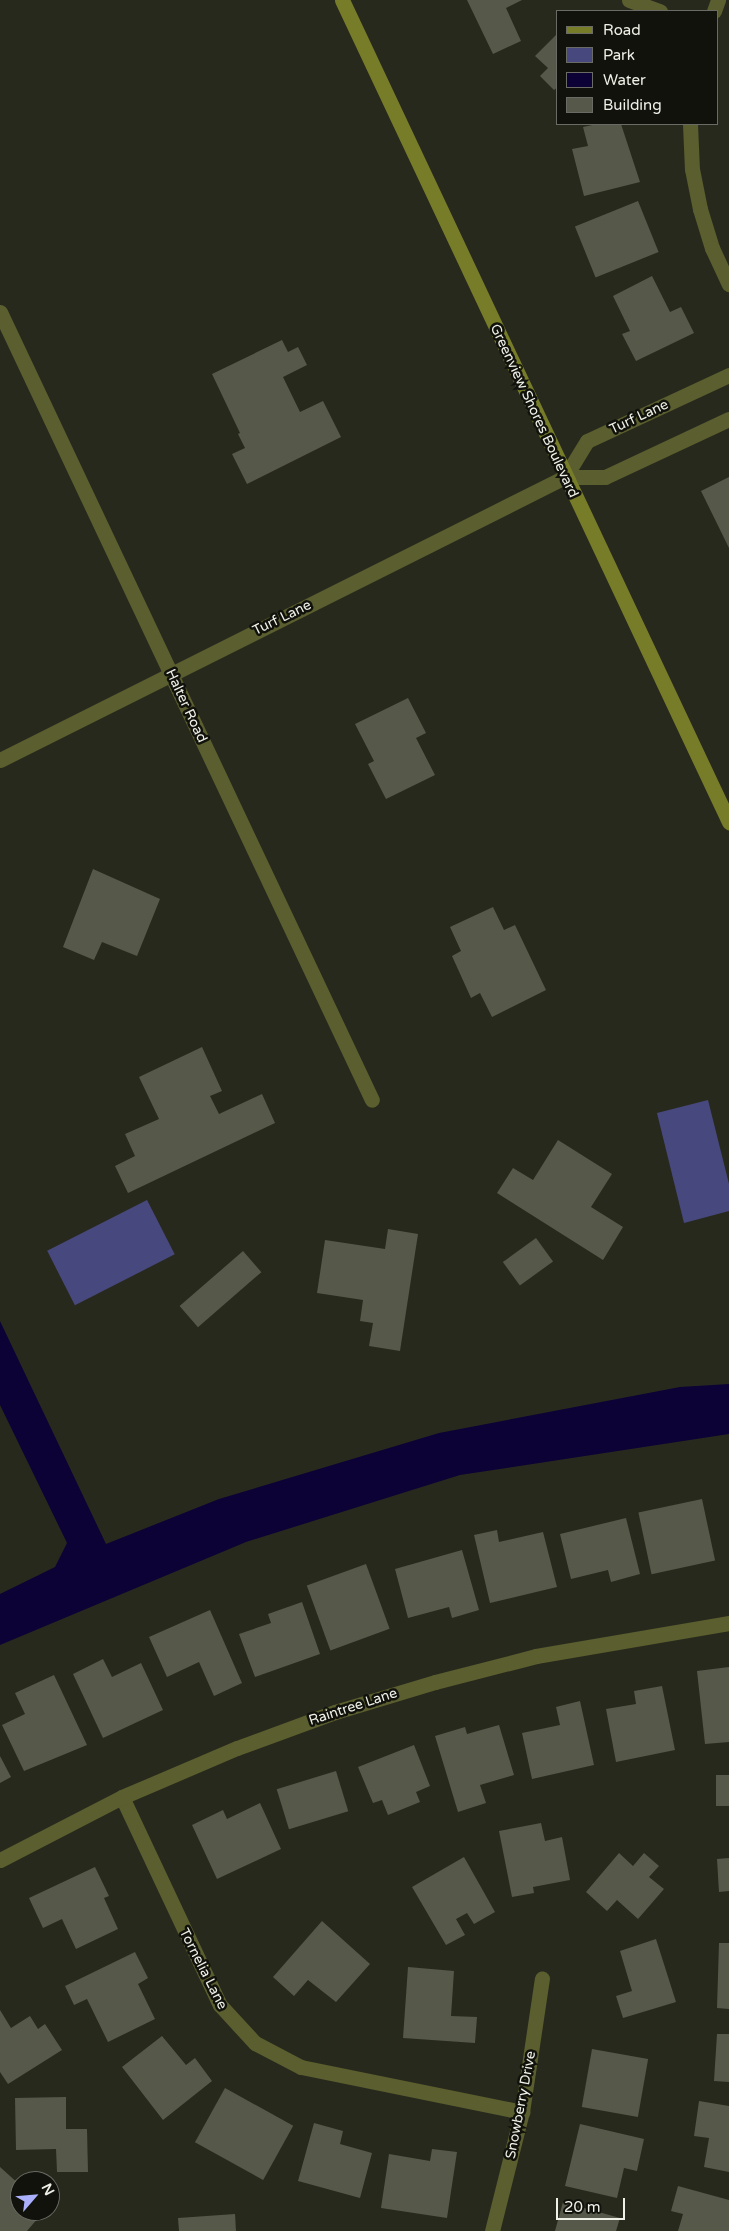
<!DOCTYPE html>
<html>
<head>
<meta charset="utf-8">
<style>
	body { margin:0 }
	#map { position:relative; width:729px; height:2231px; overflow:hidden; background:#28291d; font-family:"Varela Round",sans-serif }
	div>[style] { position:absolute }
	.green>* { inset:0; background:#47497e; transform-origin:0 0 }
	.water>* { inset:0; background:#0c0236 }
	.building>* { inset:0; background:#565849; transform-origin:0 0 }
	.street>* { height:15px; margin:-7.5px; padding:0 7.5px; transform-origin:7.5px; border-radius:7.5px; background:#5b5e2e }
	.secondary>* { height:15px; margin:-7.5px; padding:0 7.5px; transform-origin:7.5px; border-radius:7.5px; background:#777c29 }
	span { translate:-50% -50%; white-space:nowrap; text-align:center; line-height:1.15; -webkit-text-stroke:5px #11120c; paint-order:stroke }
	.street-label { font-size:14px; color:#eff0e7 }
	.legend { position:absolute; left:556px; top:10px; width:162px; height:115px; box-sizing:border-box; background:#11120c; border:1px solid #6a6b64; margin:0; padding:6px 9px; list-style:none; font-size:15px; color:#eff0e7 }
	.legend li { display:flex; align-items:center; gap:10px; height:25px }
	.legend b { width:25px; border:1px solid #6a6b64 }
	.north { position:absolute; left:10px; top:2171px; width:50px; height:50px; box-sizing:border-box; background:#11120c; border:1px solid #6a6b64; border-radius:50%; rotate:63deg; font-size:14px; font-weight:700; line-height:20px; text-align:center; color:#eff0e7 }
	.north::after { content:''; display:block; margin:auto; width:18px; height:22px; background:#aab0fb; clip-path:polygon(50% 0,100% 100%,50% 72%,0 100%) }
	.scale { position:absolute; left:556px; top:2198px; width:69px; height:22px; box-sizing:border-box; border:2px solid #eff0e7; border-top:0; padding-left:6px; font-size:15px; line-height:18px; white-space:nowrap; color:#eff0e7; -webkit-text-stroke:4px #11120c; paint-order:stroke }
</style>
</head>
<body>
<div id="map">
	<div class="green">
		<i style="clip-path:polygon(708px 1100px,729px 1184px,729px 1211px,684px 1223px,657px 1113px)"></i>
		<i style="left:147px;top:1200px;width:61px;height:112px;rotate:63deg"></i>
	</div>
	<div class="water">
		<i style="clip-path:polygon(0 1321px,106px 1544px,219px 1499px,439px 1433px,680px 1387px,729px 1384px,729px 1434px,460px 1475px,246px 1542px,0 1645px,0 1594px,55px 1567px,67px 1543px,0 1405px)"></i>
	</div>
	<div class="building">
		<i style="clip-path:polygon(467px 0,522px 0,506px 8px,521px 41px,493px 54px)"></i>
		<i style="clip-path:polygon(556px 35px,558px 87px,554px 90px,540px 76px,548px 68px,535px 56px)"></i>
		<i style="clip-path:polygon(597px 124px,621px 124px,640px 182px,584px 196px,572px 149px,588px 146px,583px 127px)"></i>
		<i style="left:638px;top:201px;width:55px;height:68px;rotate:68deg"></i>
		<i style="clip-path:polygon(652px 276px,670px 312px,681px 307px,694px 333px,636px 361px,622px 334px,630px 331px,613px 296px)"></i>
		<i style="clip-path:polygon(282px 340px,288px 352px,298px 347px,307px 365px,283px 377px,300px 412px,323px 401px,341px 437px,247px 484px,232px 454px,245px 448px,238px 434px,240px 433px,212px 374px)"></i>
		<i style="clip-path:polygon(729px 477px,729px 548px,701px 491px)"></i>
		<i style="clip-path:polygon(408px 698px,426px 733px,416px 738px,435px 775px,386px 799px,368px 764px,374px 761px,355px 724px)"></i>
		<i style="clip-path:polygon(93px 869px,160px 899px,137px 956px,102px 942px,94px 960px,63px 947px)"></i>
		<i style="clip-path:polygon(493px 907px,504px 930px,515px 925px,546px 990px,492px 1017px,480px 993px,471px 998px,452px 956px,461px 951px,450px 927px)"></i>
		<i style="clip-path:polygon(202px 1047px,222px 1091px,210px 1096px,219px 1114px,262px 1094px,275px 1123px,128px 1193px,115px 1166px,135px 1156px,125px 1134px,159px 1119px,139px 1077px)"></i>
		<i style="clip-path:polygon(558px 1140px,612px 1174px,591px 1207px,623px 1227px,603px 1260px,497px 1193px,513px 1168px,533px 1180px)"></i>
		<i style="clip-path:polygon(388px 1229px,418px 1234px,400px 1351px,369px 1346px,373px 1323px,360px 1321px,363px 1300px,317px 1293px,325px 1240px,385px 1249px)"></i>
		<i style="left:536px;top:1238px;width:29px;height:41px;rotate:54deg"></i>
		<i style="left:243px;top:1251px;width:28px;height:84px;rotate:49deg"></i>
		<i style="left:702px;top:1499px;width:63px;height:65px;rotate:78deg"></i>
		<i style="clip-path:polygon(626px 1518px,640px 1574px,611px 1582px,608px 1570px,571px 1579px,560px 1534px)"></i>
		<i style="clip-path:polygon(497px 1530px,499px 1542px,543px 1532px,557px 1587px,490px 1603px,474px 1535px)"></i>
		<i style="clip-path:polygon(462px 1550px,479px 1610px,452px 1618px,449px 1607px,408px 1618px,395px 1569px)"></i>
		<i style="left:366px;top:1564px;width:69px;height:63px;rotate:70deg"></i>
		<i style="clip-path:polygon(302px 1602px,320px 1654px,255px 1677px,239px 1634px,271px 1623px,268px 1614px)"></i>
		<i style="clip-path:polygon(210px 1610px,242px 1683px,214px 1696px,199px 1662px,167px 1677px,149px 1637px)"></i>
		<i style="clip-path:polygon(103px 1659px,112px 1677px,141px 1663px,163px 1710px,103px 1738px,73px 1674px)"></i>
		<i style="clip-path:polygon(729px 1667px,729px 1742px,705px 1744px,697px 1671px)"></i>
		<i style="clip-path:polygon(54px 1675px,87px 1745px,24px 1771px,2px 1725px,25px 1714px,15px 1693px)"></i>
		<i style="clip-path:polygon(662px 1686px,675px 1750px,616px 1762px,606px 1709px,636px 1704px,634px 1691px)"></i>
		<i style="clip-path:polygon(580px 1701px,594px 1765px,532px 1779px,522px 1733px,560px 1725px,556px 1707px)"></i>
		<i style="clip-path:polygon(499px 1725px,514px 1775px,480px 1785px,486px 1803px,458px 1812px,435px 1736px,465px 1727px,467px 1734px)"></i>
		<i style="clip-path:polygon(414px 1745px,430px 1786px,416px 1792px,420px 1802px,388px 1815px,382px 1800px,373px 1803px,358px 1767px)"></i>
		<i style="clip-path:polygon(0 1756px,11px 1777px,0 1783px)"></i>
		<i style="left:336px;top:1771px;width:42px;height:62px;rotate:73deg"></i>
		<i style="left:716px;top:1775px;width:13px;height:31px"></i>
		<i style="clip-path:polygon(260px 1803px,281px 1849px,217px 1879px,192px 1825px,223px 1810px,227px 1819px)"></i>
		<i style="clip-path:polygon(541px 1823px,545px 1841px,562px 1837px,570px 1880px,533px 1887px,534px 1893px,512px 1897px,499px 1831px)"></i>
		<i style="clip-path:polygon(619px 1853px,633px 1866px,644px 1853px,659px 1866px,649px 1877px,664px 1889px,638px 1919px,617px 1900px,607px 1911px,586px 1892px)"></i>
		<i style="clip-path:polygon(464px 1857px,495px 1912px,474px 1924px,467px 1913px,456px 1919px,465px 1935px,446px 1945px,412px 1887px)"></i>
		<i style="clip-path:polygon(729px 1858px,729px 1891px,719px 1892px,717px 1859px)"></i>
		<i style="clip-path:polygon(95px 1867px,109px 1896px,104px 1898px,118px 1929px,76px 1949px,62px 1919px,43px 1928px,29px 1898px)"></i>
		<i style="clip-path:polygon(322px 1921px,370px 1964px,336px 2002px,308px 1980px,294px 1996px,273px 1977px)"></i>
		<i style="clip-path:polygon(656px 1939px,676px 2002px,623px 2018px,616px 1996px,632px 1991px,620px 1951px)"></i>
		<i style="clip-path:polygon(719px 1943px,729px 1943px,729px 2009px,717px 2008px)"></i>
		<i style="clip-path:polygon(135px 1952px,148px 1978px,138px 1984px,155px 2019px,108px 2042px,87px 1999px,74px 2005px,65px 1986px)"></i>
		<i style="clip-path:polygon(408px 1967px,454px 1971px,451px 2016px,477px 2017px,475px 2043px,403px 2038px)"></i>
		<i style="clip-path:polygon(0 2010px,11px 2028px,30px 2016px,38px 2029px,45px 2024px,62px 2050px,8px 2084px,0 2072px)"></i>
		<i style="clip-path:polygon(717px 2034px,729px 2034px,729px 2082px,714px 2081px)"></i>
		<i style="clip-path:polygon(162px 2036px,186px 2065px,195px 2058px,212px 2081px,163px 2120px,122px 2067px)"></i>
		<i style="left:592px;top:2049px;width:57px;height:59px;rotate:10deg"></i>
		<i style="left:225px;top:2088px;width:78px;height:62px;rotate:29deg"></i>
		<i style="clip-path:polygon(66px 2097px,66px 2129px,87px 2129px,88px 2172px,57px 2172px,56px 2149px,16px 2150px,15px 2098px)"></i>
		<i style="clip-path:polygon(699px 2101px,729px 2106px,729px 2172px,704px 2167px,709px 2138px,694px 2136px)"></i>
		<i style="clip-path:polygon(314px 2123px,343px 2131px,340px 2144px,372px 2153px,360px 2198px,298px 2181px)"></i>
		<i style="clip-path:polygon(580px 2124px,644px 2139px,637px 2171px,624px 2168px,617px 2198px,565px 2186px)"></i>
		<i style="clip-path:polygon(432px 2149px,457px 2152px,447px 2218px,381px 2208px,389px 2154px,430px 2161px)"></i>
		<i style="clip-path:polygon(0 2167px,20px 2185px,20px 2211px,44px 2211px,27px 2231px,0 2231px)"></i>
		<i style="clip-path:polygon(678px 2186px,729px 2200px,729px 2231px,678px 2231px,683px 2214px,671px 2211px)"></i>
		<i style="clip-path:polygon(563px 2202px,620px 2218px,616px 2231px,555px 2231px)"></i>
		<i style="clip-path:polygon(235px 2214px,236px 2231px,179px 2231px,178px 2218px)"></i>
	</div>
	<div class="street">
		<i style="left:629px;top:0;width:33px;rotate:20deg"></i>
		<i style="left:714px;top:11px;width:12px;rotate:-70deg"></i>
		<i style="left:690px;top:124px;width:45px;rotate:87.5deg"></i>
		<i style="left:692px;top:169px;width:41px;rotate:78.7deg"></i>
		<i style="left:700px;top:209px;width:41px;rotate:72.9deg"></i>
		<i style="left:712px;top:248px;width:40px;rotate:65deg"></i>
		<i style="left:0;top:312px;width:871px;rotate:64.73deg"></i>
		<i style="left:565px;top:477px;width:42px;rotate:-58.6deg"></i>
		<i style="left:587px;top:441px;width:157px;rotate:-24.9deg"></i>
		<i style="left:0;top:760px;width:632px;rotate:-26.61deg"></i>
		<i style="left:565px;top:477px;width:40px"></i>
		<i style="left:605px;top:477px;width:137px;rotate:-25.1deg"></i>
		<i style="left:122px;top:1797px;width:230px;rotate:64.8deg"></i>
		<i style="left:220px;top:2005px;width:52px;rotate:47.4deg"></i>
		<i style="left:255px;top:2043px;width:52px;rotate:27.6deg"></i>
		<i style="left:301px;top:2067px;width:226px;rotate:11.5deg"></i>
		<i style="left:0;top:1860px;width:137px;rotate:-27.3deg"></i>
		<i style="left:122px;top:1797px;width:125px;rotate:-23.1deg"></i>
		<i style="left:237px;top:1748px;width:104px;rotate:-20.2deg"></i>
		<i style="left:335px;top:1712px;width:104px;rotate:-16.7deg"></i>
		<i style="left:435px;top:1682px;width:104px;rotate:-14.4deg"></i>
		<i style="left:536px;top:1656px;width:196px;rotate:-9.7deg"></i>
		<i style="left:492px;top:2231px;width:123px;rotate:-75.9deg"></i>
		<i style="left:522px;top:2112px;width:135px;rotate:-81.5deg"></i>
	</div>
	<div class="secondary">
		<i style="left:342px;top:0;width:909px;rotate:64.79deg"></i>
	</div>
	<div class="street-label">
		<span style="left:534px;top:411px;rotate:65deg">Greenview Shores Boulevard</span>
		<span style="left:639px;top:417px;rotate:-25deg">Turf Lane</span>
		<span style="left:282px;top:618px;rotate:-26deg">Turf Lane</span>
		<span style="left:186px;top:706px;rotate:65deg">Halter Road</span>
		<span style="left:353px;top:1707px;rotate:-18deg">Raintree Lane</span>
		<span style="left:203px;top:1969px;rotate:63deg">Tornelia Lane</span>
		<span style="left:521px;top:2105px;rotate:-79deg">Snowberry Drive</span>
	</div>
	<ul class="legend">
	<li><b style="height:6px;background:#777c29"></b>Road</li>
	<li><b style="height:14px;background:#47497e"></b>Park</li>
	<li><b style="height:14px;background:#0c0236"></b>Water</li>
	<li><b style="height:14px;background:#565849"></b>Building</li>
	</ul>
	<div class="north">N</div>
	<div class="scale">20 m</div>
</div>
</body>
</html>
